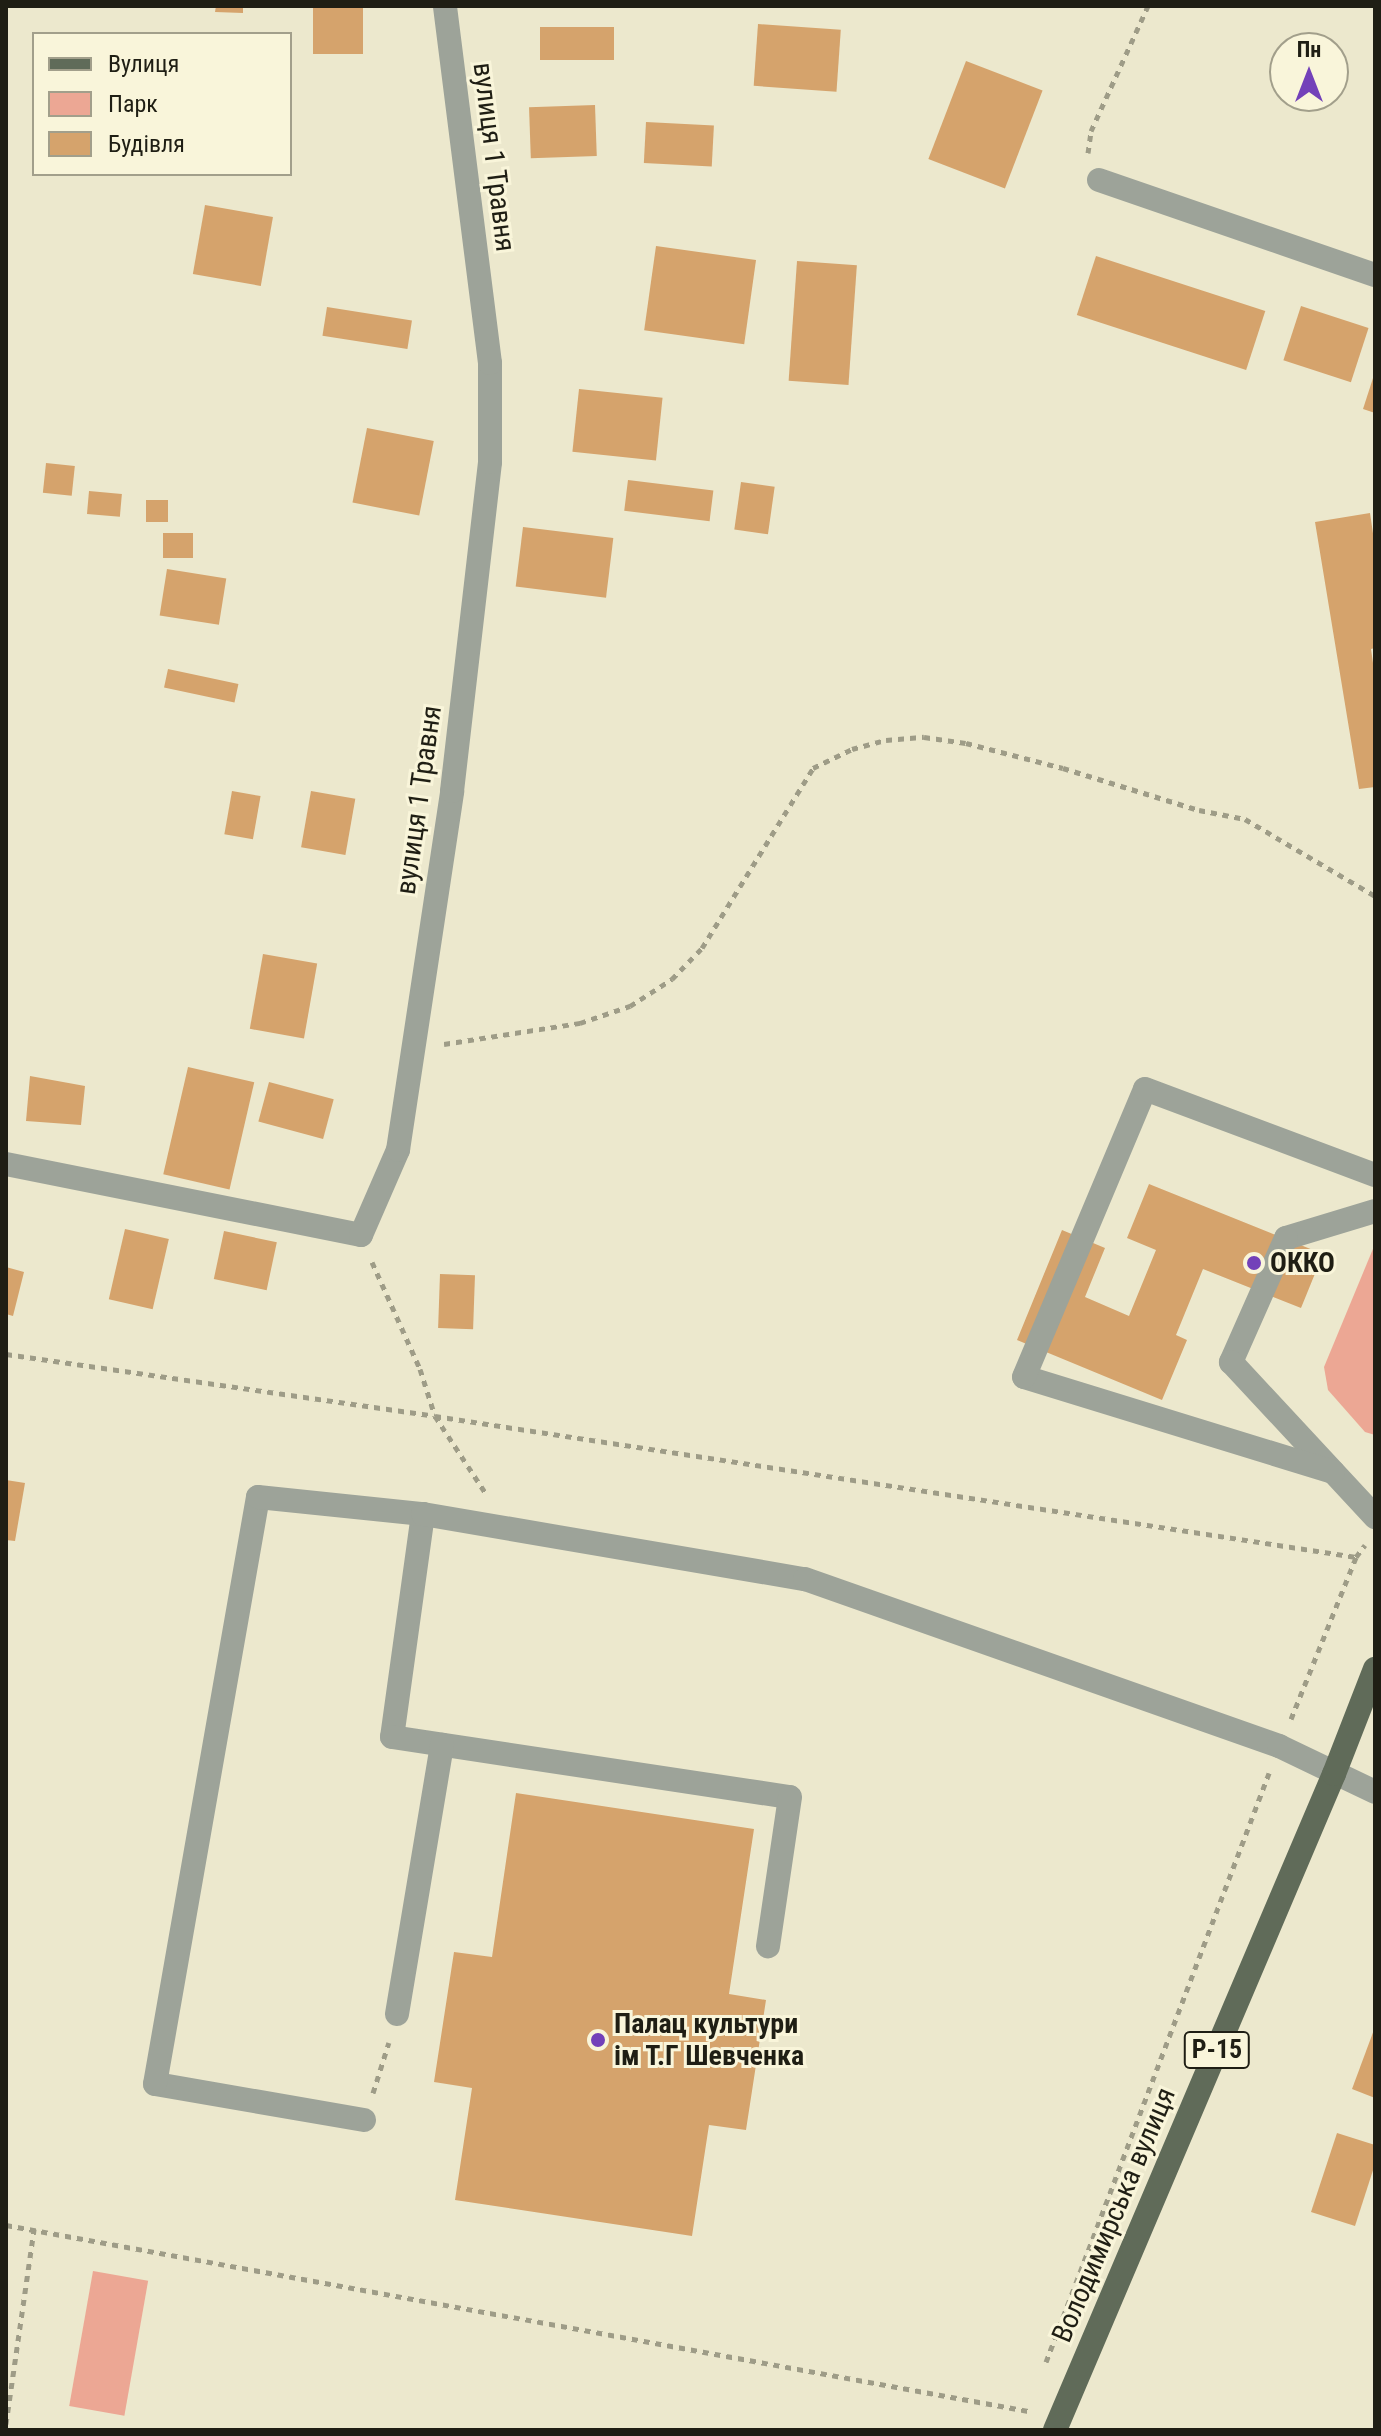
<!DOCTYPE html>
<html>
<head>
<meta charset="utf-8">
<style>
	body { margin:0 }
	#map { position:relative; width:1381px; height:2436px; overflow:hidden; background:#ece8cd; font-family:"Roboto Condensed",sans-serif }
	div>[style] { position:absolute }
	.green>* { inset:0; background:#eca794; transform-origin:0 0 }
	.building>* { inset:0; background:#d5a36c; transform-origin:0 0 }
	.path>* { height:5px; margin-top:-2.5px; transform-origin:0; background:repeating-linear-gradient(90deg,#9e9c87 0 6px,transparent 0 12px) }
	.minor>* { height:24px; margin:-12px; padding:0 12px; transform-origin:12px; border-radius:12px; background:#9da399 }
	.major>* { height:24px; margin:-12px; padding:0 12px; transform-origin:12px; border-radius:12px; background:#606b59 }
	.dots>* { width:22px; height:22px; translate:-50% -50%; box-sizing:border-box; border:4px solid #f9f5da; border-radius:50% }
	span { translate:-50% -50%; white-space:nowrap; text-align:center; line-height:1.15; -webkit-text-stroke:6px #f9f5da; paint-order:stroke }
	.shield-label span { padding:2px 6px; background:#f9f5da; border:2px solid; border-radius:6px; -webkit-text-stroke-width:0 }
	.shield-label { font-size:26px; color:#1f1e14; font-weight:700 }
	.street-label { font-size:28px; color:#1f1e14 }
	.poi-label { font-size:28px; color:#1f1e14; font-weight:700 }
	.left { translate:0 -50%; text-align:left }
	.frame { position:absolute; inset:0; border:8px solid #1f1e14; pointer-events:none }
	.legend { position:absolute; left:32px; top:32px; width:260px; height:144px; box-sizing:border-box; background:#f9f5da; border:2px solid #a29f8b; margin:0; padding:10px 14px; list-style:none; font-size:24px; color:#1f1e14 }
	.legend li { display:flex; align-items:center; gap:16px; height:40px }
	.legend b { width:40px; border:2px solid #a29f8b }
	.north { position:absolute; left:1269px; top:32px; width:80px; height:80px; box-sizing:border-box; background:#f9f5da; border:2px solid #a29f8b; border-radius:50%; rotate:0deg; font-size:22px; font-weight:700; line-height:32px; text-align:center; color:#1f1e14 }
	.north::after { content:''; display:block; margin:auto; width:28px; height:36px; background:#7341b9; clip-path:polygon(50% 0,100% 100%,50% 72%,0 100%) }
</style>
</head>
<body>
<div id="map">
	<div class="green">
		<i style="clip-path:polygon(1375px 1244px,1375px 1435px,1365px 1432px,1328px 1390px,1324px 1367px)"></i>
		<i style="left:93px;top:2271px;width:56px;height:137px;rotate:10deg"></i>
	</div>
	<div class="building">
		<i style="clip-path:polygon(216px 6px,243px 6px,243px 13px,215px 12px)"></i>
		<i style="left:313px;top:6px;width:50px;height:48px"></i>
		<i style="left:758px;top:24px;width:83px;height:62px;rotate:4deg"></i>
		<i style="left:540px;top:27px;width:74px;height:33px"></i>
		<i style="left:966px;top:61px;width:82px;height:105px;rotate:21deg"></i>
		<i style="left:595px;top:105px;width:51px;height:66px;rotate:88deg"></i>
		<i style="left:646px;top:122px;width:68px;height:41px;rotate:3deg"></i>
		<i style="left:205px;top:205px;width:69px;height:70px;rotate:10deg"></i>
		<i style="left:656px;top:246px;width:101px;height:85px;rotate:8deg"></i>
		<i style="left:1096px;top:256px;width:178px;height:62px;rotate:18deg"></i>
		<i style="left:797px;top:261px;width:60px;height:120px;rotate:4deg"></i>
		<i style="left:1301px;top:306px;width:71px;height:57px;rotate:18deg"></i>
		<i style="left:327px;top:307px;width:86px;height:29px;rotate:9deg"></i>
		<i style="clip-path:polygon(1374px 375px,1375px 375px,1375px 413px,1363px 409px)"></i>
		<i style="left:579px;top:389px;width:84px;height:63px;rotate:6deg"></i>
		<i style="left:367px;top:428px;width:68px;height:76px;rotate:11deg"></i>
		<i style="left:46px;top:463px;width:29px;height:30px;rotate:6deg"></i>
		<i style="left:628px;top:480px;width:86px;height:31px;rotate:7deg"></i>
		<i style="left:741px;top:482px;width:34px;height:48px;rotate:8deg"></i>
		<i style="left:89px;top:491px;width:33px;height:23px;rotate:5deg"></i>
		<i style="left:146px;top:500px;width:22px;height:22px"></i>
		<i style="clip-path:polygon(1370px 513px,1375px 547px,1375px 648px,1371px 649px,1375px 677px,1375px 787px,1359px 789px,1315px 522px)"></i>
		<i style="left:523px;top:527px;width:91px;height:60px;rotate:7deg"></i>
		<i style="left:163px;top:533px;width:30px;height:25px"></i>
		<i style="left:167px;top:569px;width:60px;height:47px;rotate:9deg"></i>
		<i style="left:168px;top:669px;width:72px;height:19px;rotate:12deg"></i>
		<i style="left:232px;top:791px;width:29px;height:44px;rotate:10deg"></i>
		<i style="left:311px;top:791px;width:45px;height:57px;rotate:10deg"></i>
		<i style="left:263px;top:954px;width:55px;height:76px;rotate:10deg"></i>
		<i style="left:188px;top:1067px;width:68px;height:110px;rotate:13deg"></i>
		<i style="clip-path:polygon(30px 1076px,85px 1086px,81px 1125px,26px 1121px)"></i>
		<i style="left:269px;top:1082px;width:67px;height:41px;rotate:15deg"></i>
		<i style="clip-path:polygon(1149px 1184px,1323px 1254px,1301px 1308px,1203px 1269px,1176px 1335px,1187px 1340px,1162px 1400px,1017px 1340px,1062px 1230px,1105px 1248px,1085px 1297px,1129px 1316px,1156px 1250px,1127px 1238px)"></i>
		<i style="left:125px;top:1229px;width:45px;height:72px;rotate:13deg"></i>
		<i style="left:224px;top:1231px;width:54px;height:49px;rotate:12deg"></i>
		<i style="clip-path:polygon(6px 1267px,24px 1272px,13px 1316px,6px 1314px)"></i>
		<i style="left:440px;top:1274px;width:35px;height:54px;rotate:2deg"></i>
		<i style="clip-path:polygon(6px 1480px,25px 1483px,15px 1541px,6px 1540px)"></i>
		<i style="clip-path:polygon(516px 1793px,754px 1829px,729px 1994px,766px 2000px,746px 2130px,709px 2125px,692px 2236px,455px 2200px,472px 2088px,434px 2082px,454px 1952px,492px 1957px)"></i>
		<i style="clip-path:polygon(1375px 2027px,1375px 2098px,1352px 2089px)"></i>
		<i style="clip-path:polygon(1337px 2133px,1375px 2145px,1375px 2164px,1355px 2226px,1311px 2212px)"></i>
	</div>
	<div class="path">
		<i style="left:1088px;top:153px;width:22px;rotate:-82deg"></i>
		<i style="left:1091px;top:131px;width:137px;rotate:-65.5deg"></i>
		<i style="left:444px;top:1044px;width:138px;rotate:-8.8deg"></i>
		<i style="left:580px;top:1023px;width:53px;rotate:-18.8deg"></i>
		<i style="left:630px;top:1006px;width:50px;rotate:-32.7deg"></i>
		<i style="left:672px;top:979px;width:43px;rotate:-45.9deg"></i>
		<i style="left:702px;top:948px;width:211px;rotate:-58.3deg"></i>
		<i style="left:813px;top:768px;width:43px;rotate:-26deg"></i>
		<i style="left:852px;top:749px;width:35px;rotate:-15deg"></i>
		<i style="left:886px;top:740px;width:38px;rotate:-5deg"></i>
		<i style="left:924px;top:737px;width:42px;rotate:8.1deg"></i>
		<i style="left:966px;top:743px;width:100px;rotate:14.5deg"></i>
		<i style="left:1063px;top:768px;width:142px;rotate:17.2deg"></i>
		<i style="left:1199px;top:810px;width:47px;rotate:11.1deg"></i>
		<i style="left:1245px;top:819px;width:151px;rotate:30.6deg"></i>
		<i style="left:372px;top:1262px;width:117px;rotate:65.8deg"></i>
		<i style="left:420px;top:1369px;width:49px;rotate:72.3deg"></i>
		<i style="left:435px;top:1416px;width:91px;rotate:56.7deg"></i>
		<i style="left:6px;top:1354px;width:433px;rotate:8.2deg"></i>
		<i style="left:435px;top:1416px;width:932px;rotate:8.7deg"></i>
		<i style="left:1291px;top:1719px;width:175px;rotate:-68.1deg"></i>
		<i style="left:1356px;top:1557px;width:15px;rotate:-53deg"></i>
		<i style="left:373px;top:2093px;width:53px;rotate:-72.6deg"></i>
		<i style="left:6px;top:2225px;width:1039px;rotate:10.31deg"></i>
		<i style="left:1046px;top:2362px;width:630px;rotate:-69.26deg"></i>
		<i style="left:6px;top:2424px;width:197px;rotate:-81.8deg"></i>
	</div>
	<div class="minor">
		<i style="left:1099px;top:180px;width:292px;rotate:19deg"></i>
		<i style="left:6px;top:1164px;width:362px;rotate:11.3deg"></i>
		<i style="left:361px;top:1235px;width:93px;rotate:-66.5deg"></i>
		<i style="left:398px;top:1150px;width:363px;rotate:-81.4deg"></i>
		<i style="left:452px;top:791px;width:331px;rotate:-83.4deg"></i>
		<i style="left:490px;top:462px;width:99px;rotate:-90deg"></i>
		<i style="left:490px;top:363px;width:360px;rotate:-97.2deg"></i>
		<i style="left:1375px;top:1211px;width:93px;rotate:163.1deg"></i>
		<i style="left:1286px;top:1238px;width:136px;rotate:113.9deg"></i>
		<i style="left:1231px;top:1362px;width:212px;rotate:47.1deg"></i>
		<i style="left:1333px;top:1472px;width:323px;rotate:-162.9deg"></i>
		<i style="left:1024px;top:1377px;width:312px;rotate:-67.2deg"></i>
		<i style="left:1145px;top:1089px;width:246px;rotate:20.5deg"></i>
		<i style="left:423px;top:1514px;width:225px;rotate:97.9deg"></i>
		<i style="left:392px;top:1737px;width:402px;rotate:8.6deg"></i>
		<i style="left:790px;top:1797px;width:151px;rotate:98.4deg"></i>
		<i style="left:397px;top:2014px;width:273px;rotate:-80.5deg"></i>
		<i style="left:364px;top:2120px;width:212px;rotate:-170.2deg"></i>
		<i style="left:155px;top:2084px;width:596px;rotate:-80.05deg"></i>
		<i style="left:258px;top:1497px;width:166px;rotate:5.9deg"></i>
		<i style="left:423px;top:1514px;width:387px;rotate:9.7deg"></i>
		<i style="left:805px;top:1579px;width:503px;rotate:19.41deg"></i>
		<i style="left:1279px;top:1746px;width:106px;rotate:25.6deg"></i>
	</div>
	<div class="major">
		<i style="left:1055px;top:2430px;width:713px;rotate:-66.96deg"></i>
		<i style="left:1334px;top:1774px;width:113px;rotate:-68.7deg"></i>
	</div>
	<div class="dots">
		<i style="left:1254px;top:1263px;background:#7341b9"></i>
		<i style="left:598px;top:2040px;background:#7341b9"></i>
	</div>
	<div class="shield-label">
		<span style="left:1217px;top:2050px">Р-15</span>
	</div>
	<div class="street-label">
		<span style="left:494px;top:157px;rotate:83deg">вулиця 1 Травня</span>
		<span style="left:419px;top:800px;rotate:-82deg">вулиця 1 Травня</span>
		<span style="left:1114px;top:2215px;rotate:-67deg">Володимирська вулиця</span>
	</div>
	<div class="poi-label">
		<span class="left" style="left:1270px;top:1263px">ОККО</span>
		<span class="left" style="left:614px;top:2040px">Палац культури<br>ім Т.Г Шевченка</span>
	</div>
	<div class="frame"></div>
	<ul class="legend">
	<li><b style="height:10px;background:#606b59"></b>Вулиця</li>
	<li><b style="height:22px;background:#eca794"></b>Парк</li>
	<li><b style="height:22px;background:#d5a36c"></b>Будівля</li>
	</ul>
	<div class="north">Пн</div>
</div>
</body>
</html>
